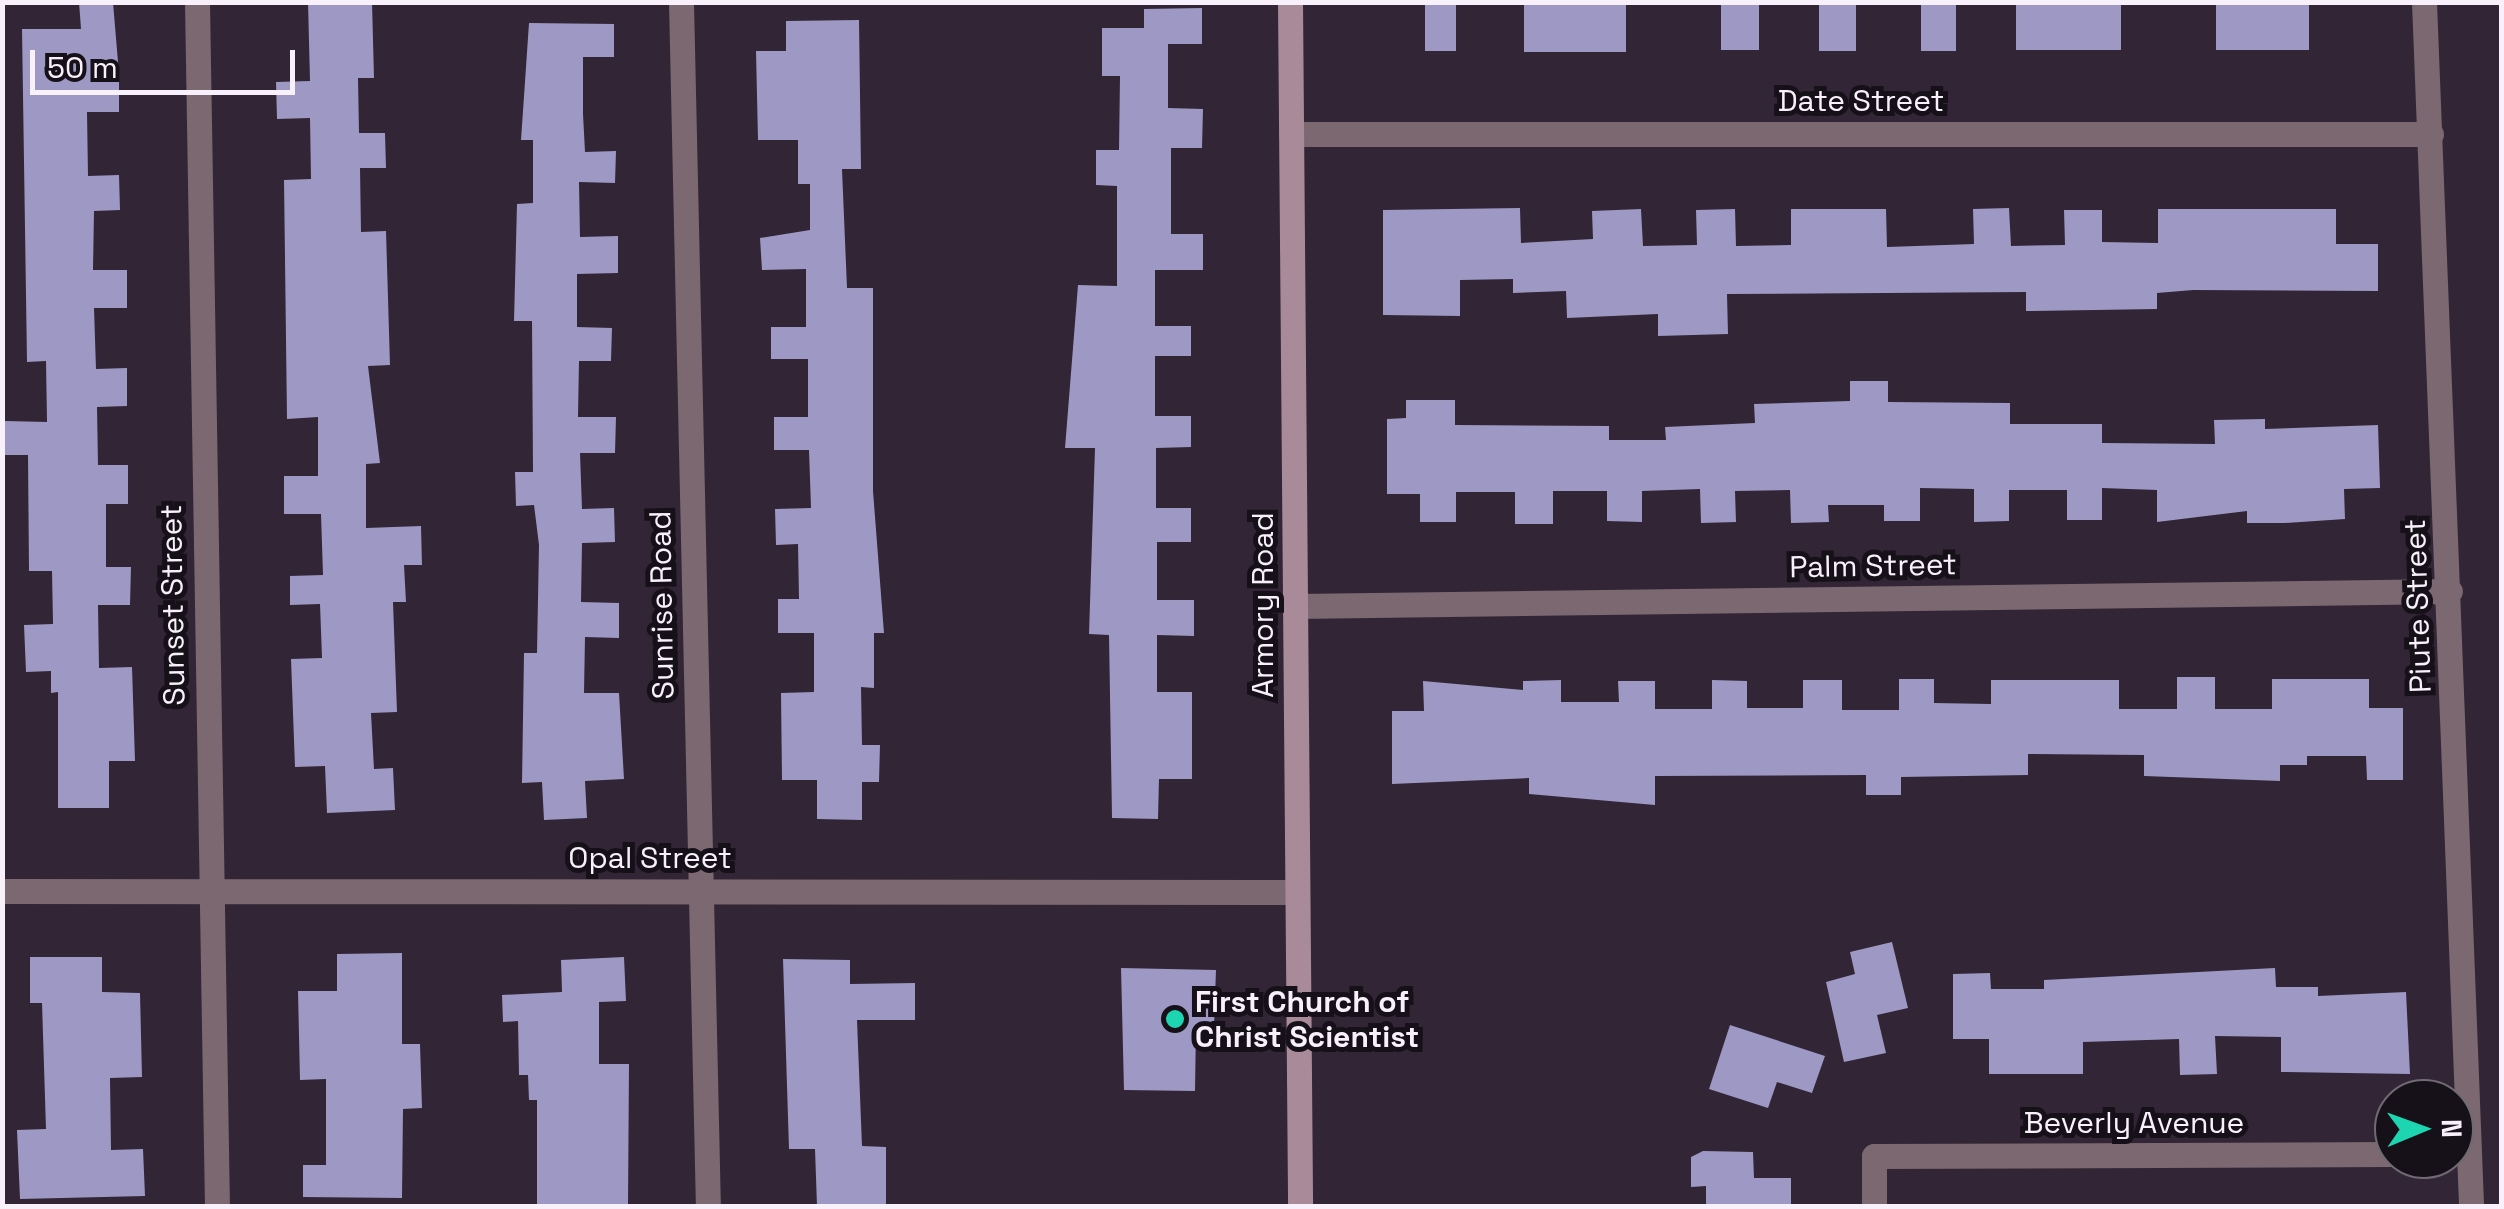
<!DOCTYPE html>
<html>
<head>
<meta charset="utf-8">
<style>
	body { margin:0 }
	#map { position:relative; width:2504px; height:1209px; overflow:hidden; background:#322535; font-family:"Space Grotesk",sans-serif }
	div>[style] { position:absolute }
	.building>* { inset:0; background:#9d99c4; transform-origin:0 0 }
	.minor>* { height:25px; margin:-12.5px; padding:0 12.5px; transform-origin:12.5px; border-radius:12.5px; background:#7b6871 }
	.secondary>* { height:25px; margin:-12.5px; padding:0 12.5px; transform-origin:12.5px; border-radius:12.5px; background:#a98a99 }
	.dots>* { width:28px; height:28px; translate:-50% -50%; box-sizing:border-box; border:5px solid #161118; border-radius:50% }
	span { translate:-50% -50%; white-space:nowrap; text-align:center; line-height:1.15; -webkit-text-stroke:10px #161118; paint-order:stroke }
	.street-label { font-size:30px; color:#f8f0fb }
	.poi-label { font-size:30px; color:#f8f0fb; font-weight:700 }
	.left { translate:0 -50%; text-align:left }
	.frame { position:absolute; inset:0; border:5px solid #f8f0fb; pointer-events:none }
	.north { position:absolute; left:2374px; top:1079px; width:100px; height:100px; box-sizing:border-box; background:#161118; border:2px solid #706a73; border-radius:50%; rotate:89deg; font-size:28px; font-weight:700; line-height:40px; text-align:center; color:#f8f0fb }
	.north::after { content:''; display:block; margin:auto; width:35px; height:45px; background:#1ed5b1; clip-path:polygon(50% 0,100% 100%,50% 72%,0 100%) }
	.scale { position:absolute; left:30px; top:50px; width:265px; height:45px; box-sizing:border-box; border:5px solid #f8f0fb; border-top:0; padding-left:12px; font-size:30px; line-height:35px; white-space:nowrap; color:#f8f0fb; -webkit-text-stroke:8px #161118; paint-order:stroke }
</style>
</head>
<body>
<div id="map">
	<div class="building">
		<i style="clip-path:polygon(79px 2px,113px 2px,119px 74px,119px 112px,87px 112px,88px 176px,119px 175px,120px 210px,94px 211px,93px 270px,127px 270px,127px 308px,94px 308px,96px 369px,127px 368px,127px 406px,97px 407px,98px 465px,128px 465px,128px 504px,106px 504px,106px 567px,131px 567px,130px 605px,98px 605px,99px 668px,132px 667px,135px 761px,109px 761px,109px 808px,58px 808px,58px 692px,51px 693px,51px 671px,26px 672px,24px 625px,53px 624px,52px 571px,29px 571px,28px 455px,4px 455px,5px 421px,47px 422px,46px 361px,27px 362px,22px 29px,81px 29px)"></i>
		<i style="clip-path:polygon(308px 2px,372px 2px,374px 78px,358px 78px,359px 133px,385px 133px,386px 168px,360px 168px,361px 232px,386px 231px,390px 365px,368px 366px,380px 463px,366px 464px,366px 528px,421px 526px,422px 565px,404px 565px,406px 602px,393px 602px,397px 712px,371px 713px,374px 769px,393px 768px,395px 810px,327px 813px,325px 766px,295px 767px,291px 659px,322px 658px,320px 604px,290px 605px,290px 576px,323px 575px,321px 514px,284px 514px,284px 476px,318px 476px,318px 417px,287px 419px,284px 180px,311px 179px,310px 118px,277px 119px,276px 82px,310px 81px)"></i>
		<i style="left:1425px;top:2px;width:31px;height:49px"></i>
		<i style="left:1524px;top:2px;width:102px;height:50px"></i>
		<i style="left:1721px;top:2px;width:38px;height:48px"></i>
		<i style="left:1819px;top:2px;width:37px;height:49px"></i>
		<i style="left:1921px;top:2px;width:35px;height:49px"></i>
		<i style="left:2016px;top:2px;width:105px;height:48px"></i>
		<i style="left:2216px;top:2px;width:93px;height:48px"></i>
		<i style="clip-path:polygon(1202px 8px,1202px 44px,1168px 44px,1168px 108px,1203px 109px,1202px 148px,1171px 148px,1171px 234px,1203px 234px,1203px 270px,1155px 270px,1155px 326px,1191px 326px,1191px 356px,1155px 356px,1155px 416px,1191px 416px,1191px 447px,1156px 448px,1156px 508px,1191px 508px,1191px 542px,1157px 542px,1157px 600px,1194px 600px,1194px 636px,1157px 635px,1157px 692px,1192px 692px,1192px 779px,1159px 779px,1158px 819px,1112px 818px,1109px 635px,1089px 634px,1095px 448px,1065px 448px,1078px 285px,1117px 286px,1117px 186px,1096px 185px,1096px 150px,1119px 150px,1120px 76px,1102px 76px,1102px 28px,1144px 28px,1144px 9px)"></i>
		<i style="clip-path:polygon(859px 20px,861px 169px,842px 169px,847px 288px,873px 288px,873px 491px,884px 633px,874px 633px,874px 688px,861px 687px,862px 745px,880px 745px,879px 782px,862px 782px,862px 820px,817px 819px,817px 780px,782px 780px,781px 693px,814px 692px,814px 633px,778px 633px,778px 599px,799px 599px,798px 544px,776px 545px,775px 509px,811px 508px,809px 450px,774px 450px,774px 417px,808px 417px,808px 359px,771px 359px,771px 327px,806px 327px,806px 269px,762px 270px,760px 238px,810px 230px,810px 184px,798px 184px,798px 140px,758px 140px,756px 51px,786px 51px,786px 21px)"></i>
		<i style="clip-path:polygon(529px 23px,614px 24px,614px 57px,583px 57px,583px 114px,585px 152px,616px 151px,615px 183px,579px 182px,580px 237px,618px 236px,618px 273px,577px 274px,577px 327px,612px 328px,611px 361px,579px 361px,578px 417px,616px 417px,615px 453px,580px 453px,582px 509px,614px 508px,615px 542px,582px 543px,581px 602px,619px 603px,619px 638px,585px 637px,584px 693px,619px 693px,624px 779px,585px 781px,587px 818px,544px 820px,542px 782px,522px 783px,524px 653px,537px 653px,539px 545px,534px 505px,516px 506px,515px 472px,533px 472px,532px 321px,514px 321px,517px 204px,533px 203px,533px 140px,521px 140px)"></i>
		<i style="clip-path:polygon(1520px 208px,1521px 243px,1593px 239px,1592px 211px,1641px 209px,1643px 246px,1697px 245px,1696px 210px,1735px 209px,1736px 246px,1791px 245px,1791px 209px,1886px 209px,1887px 247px,1974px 244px,1973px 209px,2009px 208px,2011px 246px,2065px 245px,2064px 210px,2102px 210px,2102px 242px,2158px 243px,2158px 209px,2336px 209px,2336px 244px,2378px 244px,2378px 291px,2193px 290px,2157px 293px,2157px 309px,2026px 311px,2026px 292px,1727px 294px,1728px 334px,1658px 336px,1658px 314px,1567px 318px,1566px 291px,1513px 293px,1513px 279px,1460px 280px,1460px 316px,1383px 315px,1383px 210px)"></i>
		<i style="clip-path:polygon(1850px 381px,1888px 381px,1888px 402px,2010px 403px,2010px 424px,2102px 424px,2102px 443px,2215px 444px,2214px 420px,2265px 419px,2265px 429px,2378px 425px,2380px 488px,2344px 489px,2345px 519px,2285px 523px,2247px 523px,2247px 511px,2157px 522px,2157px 490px,2102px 488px,2102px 520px,2067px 520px,2067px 490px,2009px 490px,2009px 521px,1974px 522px,1974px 489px,1920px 488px,1920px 521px,1884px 521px,1884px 505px,1828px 505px,1829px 522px,1791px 523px,1790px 490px,1735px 491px,1736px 522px,1701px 523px,1700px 489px,1642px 491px,1642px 522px,1607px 521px,1607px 491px,1553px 491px,1553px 524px,1515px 524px,1515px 492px,1456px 492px,1456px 522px,1420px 522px,1420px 494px,1387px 494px,1387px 419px,1406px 418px,1406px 400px,1455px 400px,1455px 425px,1609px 426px,1609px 440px,1666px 440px,1665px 427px,1755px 423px,1754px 404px,1850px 401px)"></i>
		<i style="clip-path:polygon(2177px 677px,2215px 677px,2215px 709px,2272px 709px,2272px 679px,2369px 679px,2369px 708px,2403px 708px,2403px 780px,2367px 780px,2366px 756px,2307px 756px,2307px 765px,2280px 765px,2280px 781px,2144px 776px,2144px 755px,2028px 754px,2028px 775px,1901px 777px,1901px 795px,1866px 795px,1866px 775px,1655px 776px,1655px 805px,1529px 794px,1529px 778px,1392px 784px,1392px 711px,1424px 711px,1423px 681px,1523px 690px,1523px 681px,1561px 680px,1561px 702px,1619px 702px,1618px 681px,1655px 681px,1655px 709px,1712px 709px,1712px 680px,1747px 681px,1747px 708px,1803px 708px,1803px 680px,1842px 680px,1842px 710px,1899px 710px,1899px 679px,1934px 679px,1934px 703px,1991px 704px,1991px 680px,2119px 680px,2119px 709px,2177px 709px)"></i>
		<i style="clip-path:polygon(1892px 942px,1908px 1008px,1877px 1015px,1886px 1053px,1844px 1062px,1826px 982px,1855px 974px,1850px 952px)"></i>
		<i style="clip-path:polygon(402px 953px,402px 1044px,420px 1044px,422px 1108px,403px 1109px,402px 1198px,303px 1197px,303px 1165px,326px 1165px,326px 1079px,300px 1080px,298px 991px,337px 991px,337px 954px)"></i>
		<i style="clip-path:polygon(30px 957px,102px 957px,102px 992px,140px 993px,142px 1077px,110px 1078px,111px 1150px,143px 1149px,145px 1196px,20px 1199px,17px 1130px,46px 1129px,42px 1003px,30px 1003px)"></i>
		<i style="clip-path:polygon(624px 957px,626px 1001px,599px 1002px,599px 1064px,629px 1064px,628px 1206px,537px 1206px,537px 1100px,529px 1100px,528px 1075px,519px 1075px,518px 1021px,503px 1022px,502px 995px,562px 992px,561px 960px)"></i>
		<i style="clip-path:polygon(783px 959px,850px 960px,850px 984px,915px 983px,915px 1020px,857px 1020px,862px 1146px,886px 1147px,886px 1206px,817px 1206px,815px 1149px,789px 1149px)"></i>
		<i style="clip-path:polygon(1121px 968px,1216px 970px,1214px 1027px,1196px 1027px,1195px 1091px,1124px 1090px)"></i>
		<i style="clip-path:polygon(2275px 968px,2276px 987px,2318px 987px,2318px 996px,2406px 992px,2410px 1074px,2281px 1072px,2281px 1037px,2215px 1036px,2217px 1074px,2180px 1075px,2179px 1039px,2083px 1042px,2083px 1074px,1989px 1074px,1989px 1039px,1953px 1039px,1953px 974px,1990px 973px,1991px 989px,2044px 989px,2044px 980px)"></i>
		<i style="clip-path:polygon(1730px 1025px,1825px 1056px,1812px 1093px,1777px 1082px,1768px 1108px,1709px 1089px)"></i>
		<i style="clip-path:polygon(1703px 1151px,1753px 1152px,1754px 1178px,1791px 1178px,1791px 1206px,1706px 1206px,1706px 1186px,1691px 1187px,1691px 1157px)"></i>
	</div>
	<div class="minor">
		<i style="left:197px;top:2px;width:1204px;rotate:89.05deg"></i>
		<i style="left:681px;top:2px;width:1204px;rotate:88.72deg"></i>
		<i style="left:2424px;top:2px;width:1205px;rotate:87.76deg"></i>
		<i style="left:1291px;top:134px;width:1140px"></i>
		<i style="left:1296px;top:606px;width:1154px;rotate:-0.74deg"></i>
		<i style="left:2px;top:891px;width:1295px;rotate:0.04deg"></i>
		<i style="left:1874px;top:1206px;width:50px;rotate:-90deg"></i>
		<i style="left:1874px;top:1156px;width:520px;rotate:-0.22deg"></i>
	</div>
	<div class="secondary">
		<i style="left:1290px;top:2px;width:1204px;rotate:89.52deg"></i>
	</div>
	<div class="dots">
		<i style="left:1175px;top:1019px;background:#1ed5b1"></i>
	</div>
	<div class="street-label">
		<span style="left:1861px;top:101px">Date Street</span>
		<span style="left:1873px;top:566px;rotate:-1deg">Palm Street</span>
		<span style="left:173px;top:605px;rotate:-91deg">Sunset Street</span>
		<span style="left:662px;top:605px;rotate:-91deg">Sunrise Road</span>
		<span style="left:1263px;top:605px;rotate:-90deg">Armory Road</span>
		<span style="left:2418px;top:606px;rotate:-92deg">Piute Street</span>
		<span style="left:650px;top:858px">Opal Street</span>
		<span style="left:2134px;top:1123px">Beverly Avenue</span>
	</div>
	<div class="poi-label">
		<span class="left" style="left:1195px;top:1019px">First Church of<br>Christ Scientist</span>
	</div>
	<div class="frame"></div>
	<div class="north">N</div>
	<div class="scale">50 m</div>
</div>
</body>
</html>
